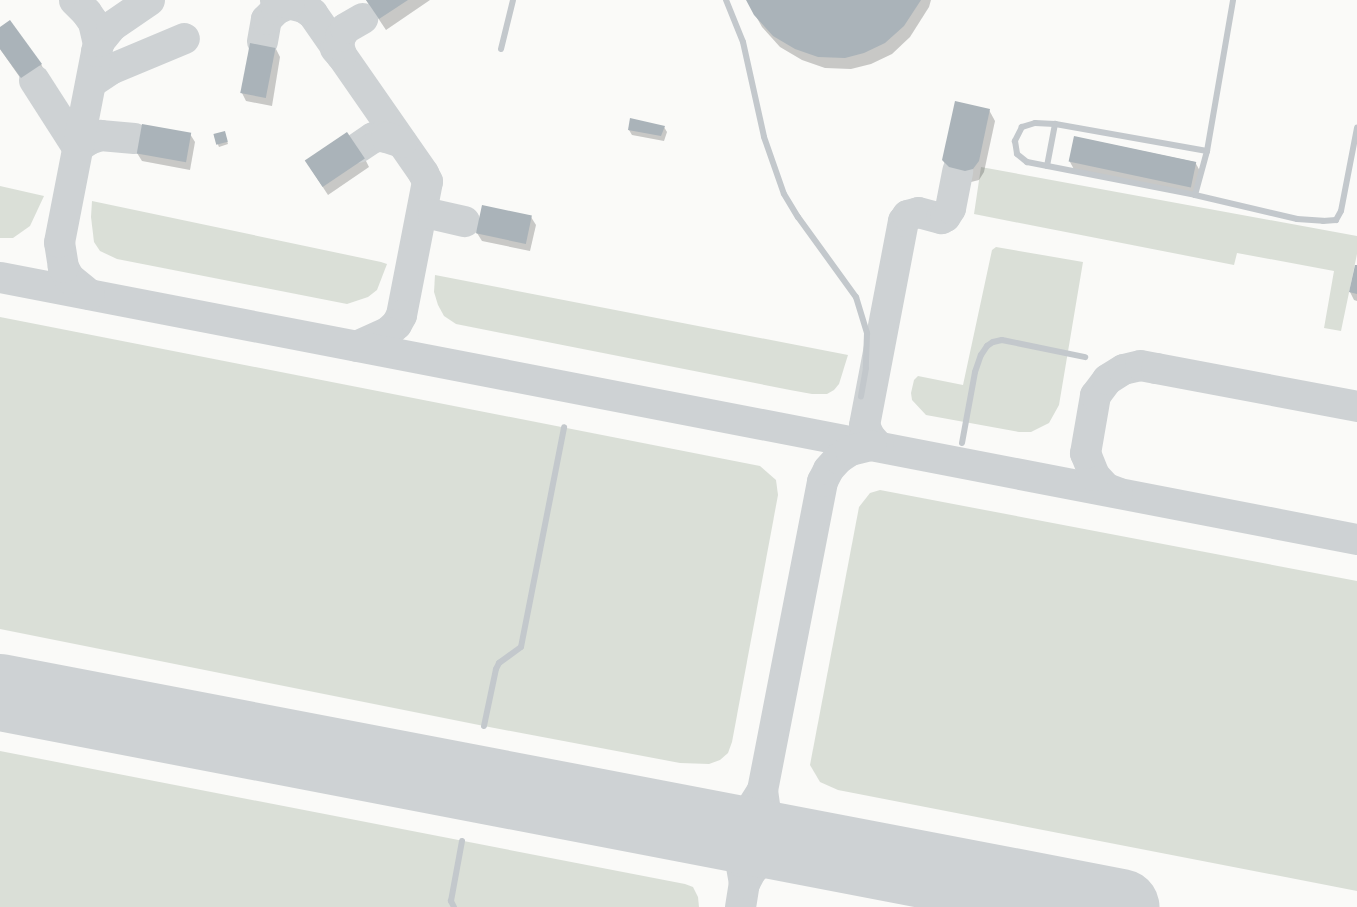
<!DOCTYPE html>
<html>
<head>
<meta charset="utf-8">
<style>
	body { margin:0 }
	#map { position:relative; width:1357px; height:907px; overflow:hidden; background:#fafaf8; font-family:"Roboto Condensed",sans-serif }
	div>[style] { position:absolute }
	.green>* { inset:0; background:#dadfd7 }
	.shadow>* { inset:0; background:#0003 }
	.taxiway>* { height:31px; margin:-15.5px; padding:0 15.5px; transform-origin:15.5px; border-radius:15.5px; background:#ced2d4 }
	.runway>* { height:77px; margin:-38.5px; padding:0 38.5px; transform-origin:38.5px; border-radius:38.5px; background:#ced2d4 }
	.building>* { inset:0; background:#aab3b9; transform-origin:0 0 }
	.service>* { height:6px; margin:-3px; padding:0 3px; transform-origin:3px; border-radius:3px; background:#c3c8cc }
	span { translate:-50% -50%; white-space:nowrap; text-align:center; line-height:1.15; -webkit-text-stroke:4px #fff; paint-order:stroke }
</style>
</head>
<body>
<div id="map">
	<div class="green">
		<i style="clip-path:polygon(981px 167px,1357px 236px,1357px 254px,1341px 331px,1324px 328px,1334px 271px,1237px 253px,1234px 265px,974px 214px)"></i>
		<i style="clip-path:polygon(0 186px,44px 196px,30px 226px,13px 238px,0 238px)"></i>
		<i style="clip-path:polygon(92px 201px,381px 262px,387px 264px,377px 290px,368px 297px,347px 304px,117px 259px,100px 251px,94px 242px,91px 217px)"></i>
		<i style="clip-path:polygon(996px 247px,1083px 262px,1059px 405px,1049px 423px,1031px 432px,1019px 432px,926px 415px,912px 400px,911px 393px,914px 380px,918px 376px,963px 385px,992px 250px)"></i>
		<i style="clip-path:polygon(435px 275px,848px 355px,839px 384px,834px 390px,827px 394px,812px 394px,790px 390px,456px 324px,444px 316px,438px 305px,434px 292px)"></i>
		<i style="clip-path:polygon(0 317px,760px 466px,776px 480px,778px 495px,732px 742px,728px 753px,720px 760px,709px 764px,680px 763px,484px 726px,0 629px)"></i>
		<i style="clip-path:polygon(880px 490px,1357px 581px,1357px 891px,838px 790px,820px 782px,810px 765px,859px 507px,870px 493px)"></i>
		<i style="clip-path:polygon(0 751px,685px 884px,693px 887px,698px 897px,699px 907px,0 907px)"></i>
	</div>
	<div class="shadow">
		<i style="clip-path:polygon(366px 0,430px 0,386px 30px)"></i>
		<i style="clip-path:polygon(747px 0,931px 0,929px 7px,910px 37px,892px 54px,871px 64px,851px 69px,825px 68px,802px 60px,780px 47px,762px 27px)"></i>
		<i style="clip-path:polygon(0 28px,41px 64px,45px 72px,26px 86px,0 49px)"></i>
		<i style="clip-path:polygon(251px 44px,276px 49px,280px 57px,272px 106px,246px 101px,242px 93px)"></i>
		<i style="clip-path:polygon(989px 110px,995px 121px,984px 172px,979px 180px,971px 182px,964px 181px,956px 178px,949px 171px,943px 160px)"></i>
		<i style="clip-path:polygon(142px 125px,190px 134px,195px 142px,190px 170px,142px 161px,137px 153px)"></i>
		<i style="clip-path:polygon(664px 127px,667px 132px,664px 141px,632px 135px,629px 130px)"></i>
		<i style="clip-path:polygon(225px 134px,228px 144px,219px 147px,214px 135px)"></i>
		<i style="clip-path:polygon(1075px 137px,1195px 162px,1201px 173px,1196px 196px,1076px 173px,1070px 162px)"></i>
		<i style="clip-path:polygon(365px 159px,369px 167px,328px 195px,311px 169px)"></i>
		<i style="clip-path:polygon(531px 217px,536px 225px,530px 251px,482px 241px,477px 233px)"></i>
		<i style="clip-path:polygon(1357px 266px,1357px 301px,1354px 300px,1350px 292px)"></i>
	</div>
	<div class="taxiway">
		<i style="left:74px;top:0;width:17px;rotate:45deg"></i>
		<i style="left:86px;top:12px;width:12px;rotate:55deg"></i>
		<i style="left:93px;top:22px;width:22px;rotate:77deg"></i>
		<i style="left:275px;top:0;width:29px;rotate:14deg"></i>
		<i style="left:303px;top:7px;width:11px;rotate:34deg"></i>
		<i style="left:312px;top:13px;width:195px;rotate:55.2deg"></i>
		<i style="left:423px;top:173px;width:9px;rotate:63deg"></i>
		<i style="left:427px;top:181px;width:136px;rotate:101deg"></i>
		<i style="left:401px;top:315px;width:10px;rotate:119deg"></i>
		<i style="left:396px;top:324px;width:12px;rotate:138deg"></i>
		<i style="left:387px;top:332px;width:34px;rotate:156deg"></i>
		<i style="left:262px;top:41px;width:22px;rotate:-80deg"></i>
		<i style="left:266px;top:19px;width:14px;rotate:-45deg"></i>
		<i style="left:276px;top:9px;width:14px;rotate:-25deg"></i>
		<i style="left:289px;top:3px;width:13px;rotate:-167deg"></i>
		<i style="left:335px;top:48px;width:9px;rotate:49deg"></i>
		<i style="left:341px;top:55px;width:11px;rotate:-105deg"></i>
		<i style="left:338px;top:44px;width:8px;rotate:-76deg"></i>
		<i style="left:340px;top:36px;width:9px;rotate:-58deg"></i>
		<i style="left:345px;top:28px;width:20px;rotate:-30deg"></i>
		<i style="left:34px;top:80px;width:80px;rotate:57.3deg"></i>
		<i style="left:77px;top:147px;width:14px;rotate:-34deg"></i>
		<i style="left:89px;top:139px;width:12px;rotate:-20deg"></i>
		<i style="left:100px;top:135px;width:34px;rotate:5deg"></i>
		<i style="left:91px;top:82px;width:23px;rotate:-34deg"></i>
		<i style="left:110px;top:69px;width:80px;rotate:-22.7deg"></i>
		<i style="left:358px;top:147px;width:18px;rotate:-34deg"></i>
		<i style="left:373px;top:137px;width:7px;rotate:-8deg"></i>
		<i style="left:380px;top:136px;width:6px;rotate:9deg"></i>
		<i style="left:386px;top:137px;width:16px;rotate:18deg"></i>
		<i style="left:433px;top:214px;width:32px;rotate:13deg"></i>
		<i style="left:0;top:277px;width:1382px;rotate:10.93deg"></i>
		<i style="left:89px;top:294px;width:26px;rotate:-141deg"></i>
		<i style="left:69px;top:278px;width:13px;rotate:-119deg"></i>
		<i style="left:63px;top:267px;width:25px;rotate:-99deg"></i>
		<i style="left:59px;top:242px;width:195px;rotate:-79deg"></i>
		<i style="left:96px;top:51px;width:10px;rotate:-73deg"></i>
		<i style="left:99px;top:41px;width:19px;rotate:-51deg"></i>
		<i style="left:111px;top:26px;width:46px;rotate:-34.4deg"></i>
		<i style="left:878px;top:446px;width:13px;rotate:-132deg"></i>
		<i style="left:869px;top:436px;width:12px;rotate:-114deg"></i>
		<i style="left:864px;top:425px;width:208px;rotate:-79.2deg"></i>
		<i style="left:903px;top:221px;width:7px;rotate:-56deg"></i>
		<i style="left:907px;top:215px;width:11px;rotate:-15deg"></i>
		<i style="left:918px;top:212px;width:24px;rotate:15deg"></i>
		<i style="left:941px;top:218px;width:4px;rotate:-27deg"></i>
		<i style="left:945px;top:216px;width:9px;rotate:-58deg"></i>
		<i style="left:950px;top:208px;width:38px;rotate:-79deg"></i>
		<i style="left:1117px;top:492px;width:12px;rotate:-160deg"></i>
		<i style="left:1106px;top:488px;width:18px;rotate:-133deg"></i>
		<i style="left:1094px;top:475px;width:24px;rotate:-112deg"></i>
		<i style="left:1085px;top:453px;width:59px;rotate:-80.2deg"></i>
		<i style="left:1095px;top:395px;width:20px;rotate:-53deg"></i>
		<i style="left:1107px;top:379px;width:19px;rotate:-32deg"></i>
		<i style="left:1123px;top:369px;width:17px;rotate:-13deg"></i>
		<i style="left:1140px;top:365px;width:16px;rotate:11deg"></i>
		<i style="left:1156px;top:368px;width:205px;rotate:10.7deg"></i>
		<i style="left:762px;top:790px;width:22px;rotate:82deg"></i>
		<i style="left:765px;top:812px;width:7px;rotate:63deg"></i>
		<i style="left:768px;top:818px;width:26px;rotate:47deg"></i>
		<i style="left:786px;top:837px;width:11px;rotate:38deg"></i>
		<i style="left:744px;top:883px;width:15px;rotate:-62deg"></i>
		<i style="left:751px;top:870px;width:13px;rotate:-45deg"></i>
		<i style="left:760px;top:861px;width:20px;rotate:-30deg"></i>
		<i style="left:777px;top:851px;width:19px;rotate:-21deg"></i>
		<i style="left:740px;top:907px;width:24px;rotate:-81deg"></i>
		<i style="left:744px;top:883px;width:22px;rotate:-100deg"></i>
		<i style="left:740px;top:861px;width:22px;rotate:-122deg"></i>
		<i style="left:728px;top:842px;width:18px;rotate:-135deg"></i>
		<i style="left:715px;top:829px;width:25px;rotate:-26deg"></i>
		<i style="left:738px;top:818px;width:15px;rotate:-37deg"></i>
		<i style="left:750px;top:809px;width:22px;rotate:-58deg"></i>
		<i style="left:762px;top:790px;width:315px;rotate:-79deg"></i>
		<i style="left:822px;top:481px;width:13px;rotate:-63deg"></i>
		<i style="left:828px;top:469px;width:15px;rotate:-48deg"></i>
		<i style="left:838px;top:458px;width:14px;rotate:-34deg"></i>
		<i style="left:850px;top:450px;width:21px;rotate:-14deg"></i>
	</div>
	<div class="runway">
		<i style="left:0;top:692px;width:1141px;rotate:10.86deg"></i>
	</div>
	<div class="building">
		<i style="clip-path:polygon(366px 0,408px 0,379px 19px)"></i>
		<i style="clip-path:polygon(746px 0,921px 0,904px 26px,885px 43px,864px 53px,845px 58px,818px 57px,795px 49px,773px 36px,754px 15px)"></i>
		<i style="clip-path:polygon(10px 20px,42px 64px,21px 78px,0 49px,0 27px)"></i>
		<i style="left:250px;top:43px;width:26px;height:51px;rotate:11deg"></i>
		<i style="clip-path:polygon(955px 101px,990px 109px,979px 161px,973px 169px,965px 171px,949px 167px,942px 160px)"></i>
		<i style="clip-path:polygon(630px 118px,665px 126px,661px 136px,628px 130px)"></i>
		<i style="left:142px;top:124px;width:50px;height:30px;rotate:10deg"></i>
		<i style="left:225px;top:131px;width:11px;height:12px;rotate:75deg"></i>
		<i style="left:347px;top:132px;width:32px;height:51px;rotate:56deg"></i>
		<i style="left:1074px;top:136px;width:125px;height:26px;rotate:12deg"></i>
		<i style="left:482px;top:205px;width:51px;height:29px;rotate:12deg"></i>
		<i style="clip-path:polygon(1355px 265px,1357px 265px,1357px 294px,1349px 292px)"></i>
	</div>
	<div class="service">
		<i style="left:726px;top:0;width:45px;rotate:68deg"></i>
		<i style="left:743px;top:42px;width:97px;rotate:77.5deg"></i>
		<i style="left:764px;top:137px;width:60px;rotate:70.7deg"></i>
		<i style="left:784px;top:194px;width:27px;rotate:59deg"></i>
		<i style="left:798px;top:217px;width:99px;rotate:54.1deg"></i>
		<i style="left:856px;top:297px;width:38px;rotate:73deg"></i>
		<i style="left:867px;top:333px;width:35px;rotate:92deg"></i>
		<i style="left:866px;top:368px;width:29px;rotate:100deg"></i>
		<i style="left:501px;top:49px;width:50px;rotate:-76.2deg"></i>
		<i style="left:1207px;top:151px;width:154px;rotate:-169.9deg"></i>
		<i style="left:1055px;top:124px;width:20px;rotate:-177deg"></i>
		<i style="left:1035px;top:123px;width:14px;rotate:163deg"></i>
		<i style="left:1022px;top:127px;width:16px;rotate:117deg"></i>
		<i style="left:1015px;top:141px;width:13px;rotate:81deg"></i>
		<i style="left:1017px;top:154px;width:13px;rotate:39deg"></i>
		<i style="left:1027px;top:162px;width:171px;rotate:11.1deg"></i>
		<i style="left:1195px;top:195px;width:105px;rotate:13.2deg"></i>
		<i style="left:1297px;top:219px;width:26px;rotate:4deg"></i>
		<i style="left:1323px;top:221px;width:13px;rotate:-4deg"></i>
		<i style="left:1336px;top:220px;width:10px;rotate:-61deg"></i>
		<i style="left:1341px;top:211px;width:85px;rotate:-79.1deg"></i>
		<i style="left:1047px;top:166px;width:43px;rotate:-79.2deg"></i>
		<i style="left:1195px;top:195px;width:46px;rotate:-74.7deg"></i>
		<i style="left:1207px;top:151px;width:153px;rotate:-80.2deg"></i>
		<i style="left:962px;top:443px;width:72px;rotate:-79.6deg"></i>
		<i style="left:975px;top:372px;width:18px;rotate:-71deg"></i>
		<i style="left:981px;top:355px;width:11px;rotate:-56deg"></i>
		<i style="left:987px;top:346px;width:7px;rotate:-34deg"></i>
		<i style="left:993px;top:342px;width:9px;rotate:-13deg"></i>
		<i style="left:1002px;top:340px;width:85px;rotate:11.6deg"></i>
		<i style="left:484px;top:726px;width:58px;rotate:-78.1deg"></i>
		<i style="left:496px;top:669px;width:7px;rotate:-63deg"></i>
		<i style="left:499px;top:663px;width:27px;rotate:-36deg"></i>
		<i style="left:521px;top:647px;width:224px;rotate:-78.9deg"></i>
		<i style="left:454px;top:907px;width:7px;rotate:-117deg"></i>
		<i style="left:451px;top:901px;width:61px;rotate:-79.6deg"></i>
	</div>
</div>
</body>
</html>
